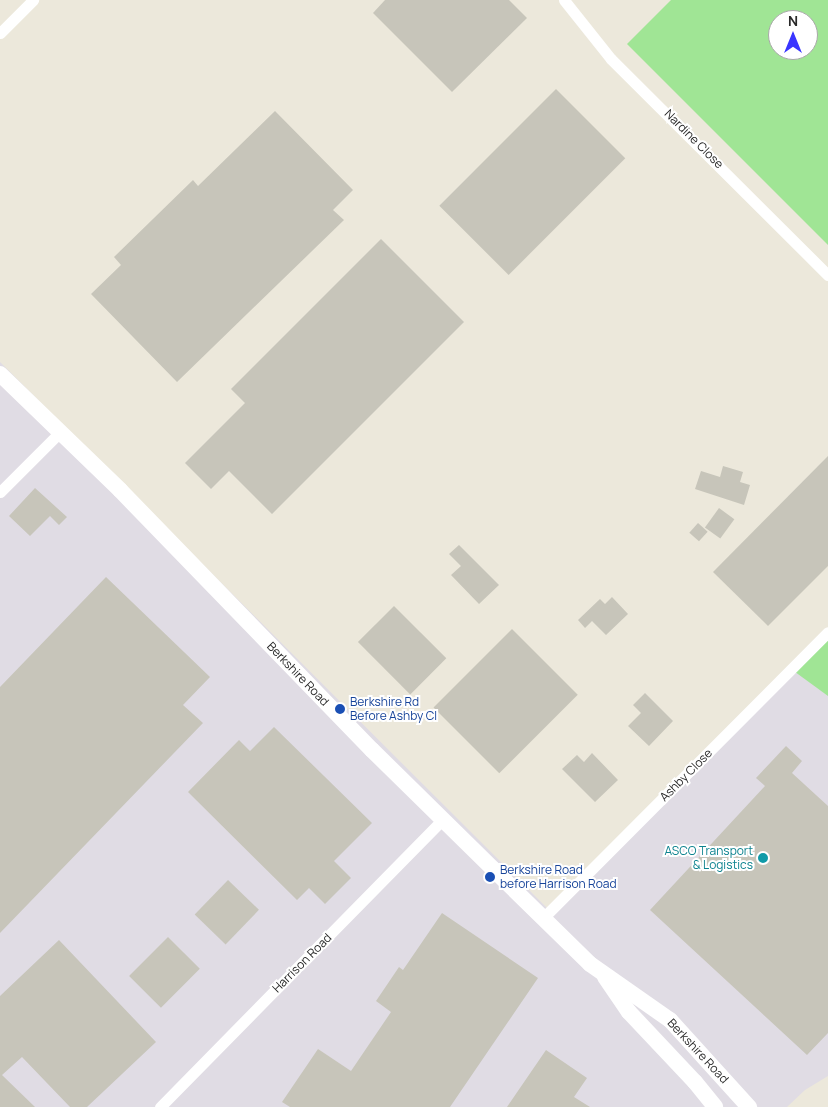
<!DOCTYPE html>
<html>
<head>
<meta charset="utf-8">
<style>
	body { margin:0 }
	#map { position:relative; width:828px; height:1107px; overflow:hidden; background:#ece8db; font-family:Manrope,sans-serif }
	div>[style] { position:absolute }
	.industrial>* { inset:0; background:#e0dce4 }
	.green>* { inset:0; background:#a0e595 }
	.building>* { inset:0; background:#c7c5ba; transform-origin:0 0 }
	.minor>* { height:11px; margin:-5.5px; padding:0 5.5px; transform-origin:5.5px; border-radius:5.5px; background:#fff }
	.secondary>* { height:16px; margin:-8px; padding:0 8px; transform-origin:8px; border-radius:8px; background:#fff }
	.dots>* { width:14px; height:14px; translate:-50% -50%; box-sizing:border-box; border:2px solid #fff; border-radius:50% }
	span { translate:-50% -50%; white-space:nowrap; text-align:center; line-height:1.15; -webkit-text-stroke:4px #fff; paint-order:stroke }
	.street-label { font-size:12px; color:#292929 }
	.transit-label { font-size:12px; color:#164399 }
	.left { translate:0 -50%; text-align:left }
	.culture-label { font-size:12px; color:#0d838f }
	.right { translate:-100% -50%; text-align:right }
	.north { position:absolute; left:768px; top:10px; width:50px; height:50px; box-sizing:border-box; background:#fff; border:1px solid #a9a9a9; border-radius:50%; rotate:0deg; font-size:14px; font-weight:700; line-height:20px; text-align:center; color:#292929 }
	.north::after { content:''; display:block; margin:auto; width:18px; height:22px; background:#3935ff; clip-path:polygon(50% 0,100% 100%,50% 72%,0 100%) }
</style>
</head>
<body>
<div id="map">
	<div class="industrial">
		<i style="clip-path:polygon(0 362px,550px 911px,791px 667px,828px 694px,828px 1076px,805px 1090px,787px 1107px,0 1107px)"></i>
	</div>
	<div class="green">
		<i style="clip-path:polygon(evenodd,671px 0,828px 0,828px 245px,627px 44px,671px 0,778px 20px,808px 20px,808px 50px,778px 50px,778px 20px)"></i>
		<i style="clip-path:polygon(828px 632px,828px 696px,791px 669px)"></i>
	</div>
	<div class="building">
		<i style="clip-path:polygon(385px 0,509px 0,527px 18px,452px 92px,373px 13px)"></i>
		<i style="left:556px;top:89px;width:98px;height:165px;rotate:45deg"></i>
		<i style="clip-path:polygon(275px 111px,353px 190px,333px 210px,344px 220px,177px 382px,91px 294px,121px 265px,114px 257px,193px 180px,198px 186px)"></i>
		<i style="clip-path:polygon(381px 239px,464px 322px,272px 514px,229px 471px,211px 489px,185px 463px,245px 403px,231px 389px)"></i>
		<i style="clip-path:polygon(828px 456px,828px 566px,768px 626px,713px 572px)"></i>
		<i style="clip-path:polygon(723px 466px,743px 472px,740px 482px,750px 485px,744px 505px,695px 489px,701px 471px,720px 477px)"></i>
		<i style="clip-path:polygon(35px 488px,67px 517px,59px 525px,50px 516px,30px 536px,9px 516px)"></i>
		<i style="left:719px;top:508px;width:19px;height:24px;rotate:36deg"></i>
		<i style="left:698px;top:523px;width:13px;height:13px;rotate:42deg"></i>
		<i style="clip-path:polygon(459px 545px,499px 585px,479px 604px,451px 575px,461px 566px,449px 554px)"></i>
		<i style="clip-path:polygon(106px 577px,210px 677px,183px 705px,203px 723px,0 933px,0 687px)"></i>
		<i style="clip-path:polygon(612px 597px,628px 614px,606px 635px,592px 621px,585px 628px,578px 620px,600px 599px,605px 604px)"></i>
		<i style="left:394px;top:606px;width:74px;height:51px;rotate:45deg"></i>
		<i style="left:512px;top:629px;width:93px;height:111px;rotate:45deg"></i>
		<i style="clip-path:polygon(645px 693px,673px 721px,649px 746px,628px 726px,641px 713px,633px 705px)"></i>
		<i style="clip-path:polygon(274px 727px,372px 823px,334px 861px,351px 878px,325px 904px,309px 888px,297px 900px,188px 792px,239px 740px,250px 751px)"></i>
		<i style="clip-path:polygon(786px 746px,802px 761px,792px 773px,828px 806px,828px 1033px,807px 1055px,650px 910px,765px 786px,756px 778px)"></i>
		<i style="clip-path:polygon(592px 753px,618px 780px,595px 802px,562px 769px,577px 755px,584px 762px)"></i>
		<i style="left:228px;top:880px;width:43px;height:48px;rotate:44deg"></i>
		<i style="clip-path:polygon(442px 913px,538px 978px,450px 1107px,290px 1107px,282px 1102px,318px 1049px,351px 1071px,391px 1012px,376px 1001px,399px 967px,403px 970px)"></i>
		<i style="left:168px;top:937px;width:45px;height:55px;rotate:45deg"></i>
		<i style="clip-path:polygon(59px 940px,156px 1042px,87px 1107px,70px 1107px,22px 1057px,2px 1075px,35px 1107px,0 1107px,0 996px)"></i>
		<i style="clip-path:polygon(546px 1050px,587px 1078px,574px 1097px,590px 1107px,507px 1107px)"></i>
	</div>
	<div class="minor">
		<i style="left:564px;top:0;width:75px;rotate:51.5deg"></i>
		<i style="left:611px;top:59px;width:306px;rotate:44.9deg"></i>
		<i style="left:0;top:33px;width:47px;rotate:-45deg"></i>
		<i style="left:0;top:492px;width:83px;rotate:-45deg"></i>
		<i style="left:544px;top:917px;width:402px;rotate:-45.1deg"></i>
		<i style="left:160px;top:1107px;width:404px;rotate:-45.5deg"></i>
	</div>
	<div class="secondary">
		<i style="left:0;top:374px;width:167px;rotate:44deg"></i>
		<i style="left:120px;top:490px;width:362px;rotate:45.9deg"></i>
		<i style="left:372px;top:750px;width:170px;rotate:44.5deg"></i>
		<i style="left:493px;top:869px;width:136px;rotate:44.4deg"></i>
		<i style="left:590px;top:964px;width:98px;rotate:35deg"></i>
		<i style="left:670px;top:1020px;width:118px;rotate:47.8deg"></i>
		<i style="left:605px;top:977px;width:42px;rotate:55.6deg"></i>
		<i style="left:629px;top:1012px;width:96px;rotate:46.7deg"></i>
		<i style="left:695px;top:1082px;width:32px;rotate:51deg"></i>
	</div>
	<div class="dots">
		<i style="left:340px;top:709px;background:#1a4fb4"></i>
		<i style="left:763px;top:858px;background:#0f9aa8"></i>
		<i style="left:490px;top:877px;background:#1a4fb4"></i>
	</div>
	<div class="street-label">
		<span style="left:694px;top:139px;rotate:45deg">Nardine Close</span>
		<span style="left:298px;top:674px;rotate:46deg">Berkshire Road</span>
		<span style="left:686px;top:775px;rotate:-45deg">Ashby Close</span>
		<span style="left:302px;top:963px;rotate:-45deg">Harrison Road</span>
		<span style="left:698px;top:1051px;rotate:47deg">Berkshire Road</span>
	</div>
	<div class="transit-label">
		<span class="left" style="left:350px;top:709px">Berkshire Rd<br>Before Ashby Cl</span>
		<span class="left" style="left:500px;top:877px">Berkshire Road<br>before Harrison Road</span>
	</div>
	<div class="culture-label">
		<span class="right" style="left:753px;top:858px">ASCO Transport<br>&amp; Logistics</span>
	</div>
	<div class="north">N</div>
</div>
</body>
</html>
